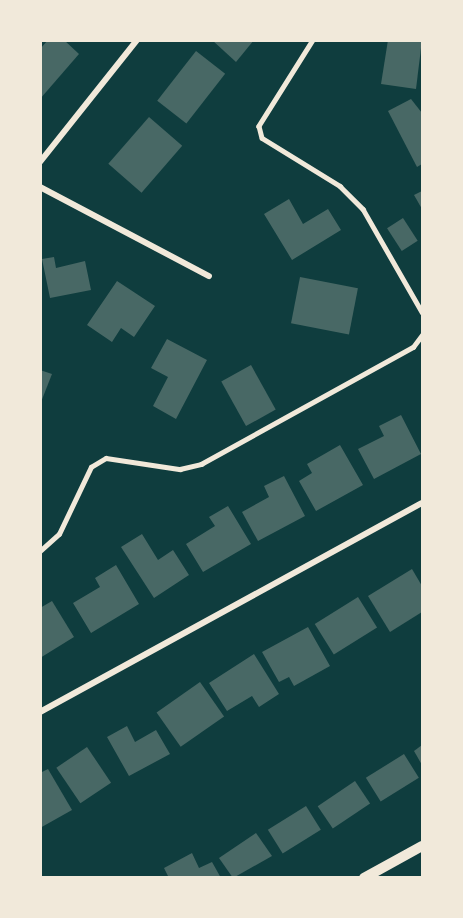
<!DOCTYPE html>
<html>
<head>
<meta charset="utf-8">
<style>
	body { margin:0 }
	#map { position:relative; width:463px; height:918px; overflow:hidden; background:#0f3d3e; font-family:"Fira Sans Condensed",sans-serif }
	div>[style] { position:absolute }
	.building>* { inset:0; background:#486865; transform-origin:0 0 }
	.service>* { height:4.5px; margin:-2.25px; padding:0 2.25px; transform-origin:2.25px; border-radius:2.25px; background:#f1e9da }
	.minor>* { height:6px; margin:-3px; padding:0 3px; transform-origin:3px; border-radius:3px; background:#f1e9da }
	.tertiary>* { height:10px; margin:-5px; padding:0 5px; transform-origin:5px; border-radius:5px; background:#f1e9da }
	span { translate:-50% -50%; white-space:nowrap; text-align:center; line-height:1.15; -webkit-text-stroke:4.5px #f1e9da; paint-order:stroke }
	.frame { position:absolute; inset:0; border:42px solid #f1e9da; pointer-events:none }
</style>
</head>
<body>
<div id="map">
	<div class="building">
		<i style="clip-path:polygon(48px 40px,64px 40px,79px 54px,40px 99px,40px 49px)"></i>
		<i style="clip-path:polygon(212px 40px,254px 40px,236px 62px)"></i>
		<i style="clip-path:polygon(388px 40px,422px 40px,416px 89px,381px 84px)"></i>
		<i style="left:196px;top:51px;width:37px;height:63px;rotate:38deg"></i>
		<i style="clip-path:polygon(411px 99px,422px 113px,422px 164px,417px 167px,388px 111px)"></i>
		<i style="left:149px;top:117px;width:44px;height:62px;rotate:41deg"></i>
		<i style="clip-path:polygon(422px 191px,422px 209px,414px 195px)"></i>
		<i style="clip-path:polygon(289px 199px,303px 224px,328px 209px,341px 230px,292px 260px,264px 214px)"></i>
		<i style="left:403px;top:218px;width:27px;height:19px;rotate:57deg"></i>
		<i style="clip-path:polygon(54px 257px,56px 268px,85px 261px,91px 290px,50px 298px,42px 259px)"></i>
		<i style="left:300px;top:277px;width:59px;height:47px;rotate:11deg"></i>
		<i style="clip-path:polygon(117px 281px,155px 306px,134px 337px,121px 328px,112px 342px,87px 325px)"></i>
		<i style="clip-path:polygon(167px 339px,207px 360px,176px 419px,153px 406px,168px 377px,151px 368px)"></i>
		<i style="left:251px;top:365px;width:51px;height:34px;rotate:61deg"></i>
		<i style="clip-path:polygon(40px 370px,52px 374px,41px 402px,40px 402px)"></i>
		<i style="clip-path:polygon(401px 415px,421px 454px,374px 479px,358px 449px,384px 436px,379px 426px)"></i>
		<i style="clip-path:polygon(340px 445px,363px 485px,316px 511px,299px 481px,312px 473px,307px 464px)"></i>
		<i style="clip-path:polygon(284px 476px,305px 516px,258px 541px,242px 512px,269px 497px,264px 486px)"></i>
		<i style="clip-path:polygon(228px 506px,251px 544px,203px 572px,186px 544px,215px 526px,209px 517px)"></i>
		<i style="clip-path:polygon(142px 534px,158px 560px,173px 550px,189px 575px,154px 598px,121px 547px)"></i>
		<i style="clip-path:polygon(116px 565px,139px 604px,91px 633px,73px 603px,100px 587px,95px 578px)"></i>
		<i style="clip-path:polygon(412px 569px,422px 586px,422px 612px,390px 632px,368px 596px)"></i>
		<i style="left:358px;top:597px;width:36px;height:51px;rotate:58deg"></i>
		<i style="clip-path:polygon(52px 601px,74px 637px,40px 658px,40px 608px)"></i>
		<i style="clip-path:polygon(308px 627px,330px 666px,294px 686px,289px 677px,279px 682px,262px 652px)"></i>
		<i style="clip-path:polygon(254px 654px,279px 694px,259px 707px,252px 696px,227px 711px,209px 683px)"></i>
		<i style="left:200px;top:682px;width:42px;height:53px;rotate:55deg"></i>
		<i style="clip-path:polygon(127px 726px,135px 742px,156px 730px,170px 754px,129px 776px,107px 737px)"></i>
		<i style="clip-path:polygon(422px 745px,422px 765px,414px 751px)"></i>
		<i style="left:87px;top:747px;width:43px;height:37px;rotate:56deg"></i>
		<i style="left:404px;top:754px;width:28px;height:45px;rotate:58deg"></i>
		<i style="clip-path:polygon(48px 769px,72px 810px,40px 828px,40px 773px)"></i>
		<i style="left:355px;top:781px;width:27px;height:45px;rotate:56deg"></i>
		<i style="left:306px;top:806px;width:28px;height:45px;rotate:58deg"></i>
		<i style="clip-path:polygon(256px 833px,272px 856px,233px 878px,219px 858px)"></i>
		<i style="clip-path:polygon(192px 853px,199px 868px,212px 862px,221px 878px,169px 878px,164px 868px)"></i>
	</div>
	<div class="service">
		<i style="left:313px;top:40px;width:102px;rotate:122.1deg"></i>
		<i style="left:259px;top:126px;width:12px;rotate:76deg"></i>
		<i style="left:262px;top:138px;width:92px;rotate:31.6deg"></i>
		<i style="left:340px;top:186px;width:33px;rotate:45deg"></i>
		<i style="left:363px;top:209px;width:119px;rotate:60.2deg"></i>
		<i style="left:40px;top:551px;width:25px;rotate:-42deg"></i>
		<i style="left:59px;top:534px;width:74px;rotate:-64.5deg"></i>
		<i style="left:91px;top:467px;width:17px;rotate:-31deg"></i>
		<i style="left:106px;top:458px;width:75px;rotate:8.5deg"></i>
		<i style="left:180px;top:469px;width:22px;rotate:-13deg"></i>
		<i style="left:201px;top:464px;width:242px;rotate:-28.9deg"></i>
		<i style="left:413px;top:347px;width:15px;rotate:-53deg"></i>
	</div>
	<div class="minor">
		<i style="left:40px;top:162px;width:156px;rotate:-51.5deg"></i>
		<i style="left:40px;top:187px;width:191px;rotate:27.8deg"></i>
		<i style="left:40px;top:712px;width:435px;rotate:-28.7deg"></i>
	</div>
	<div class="tertiary">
		<i style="left:364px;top:878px;width:66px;rotate:-28.9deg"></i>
	</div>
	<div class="frame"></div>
</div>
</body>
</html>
